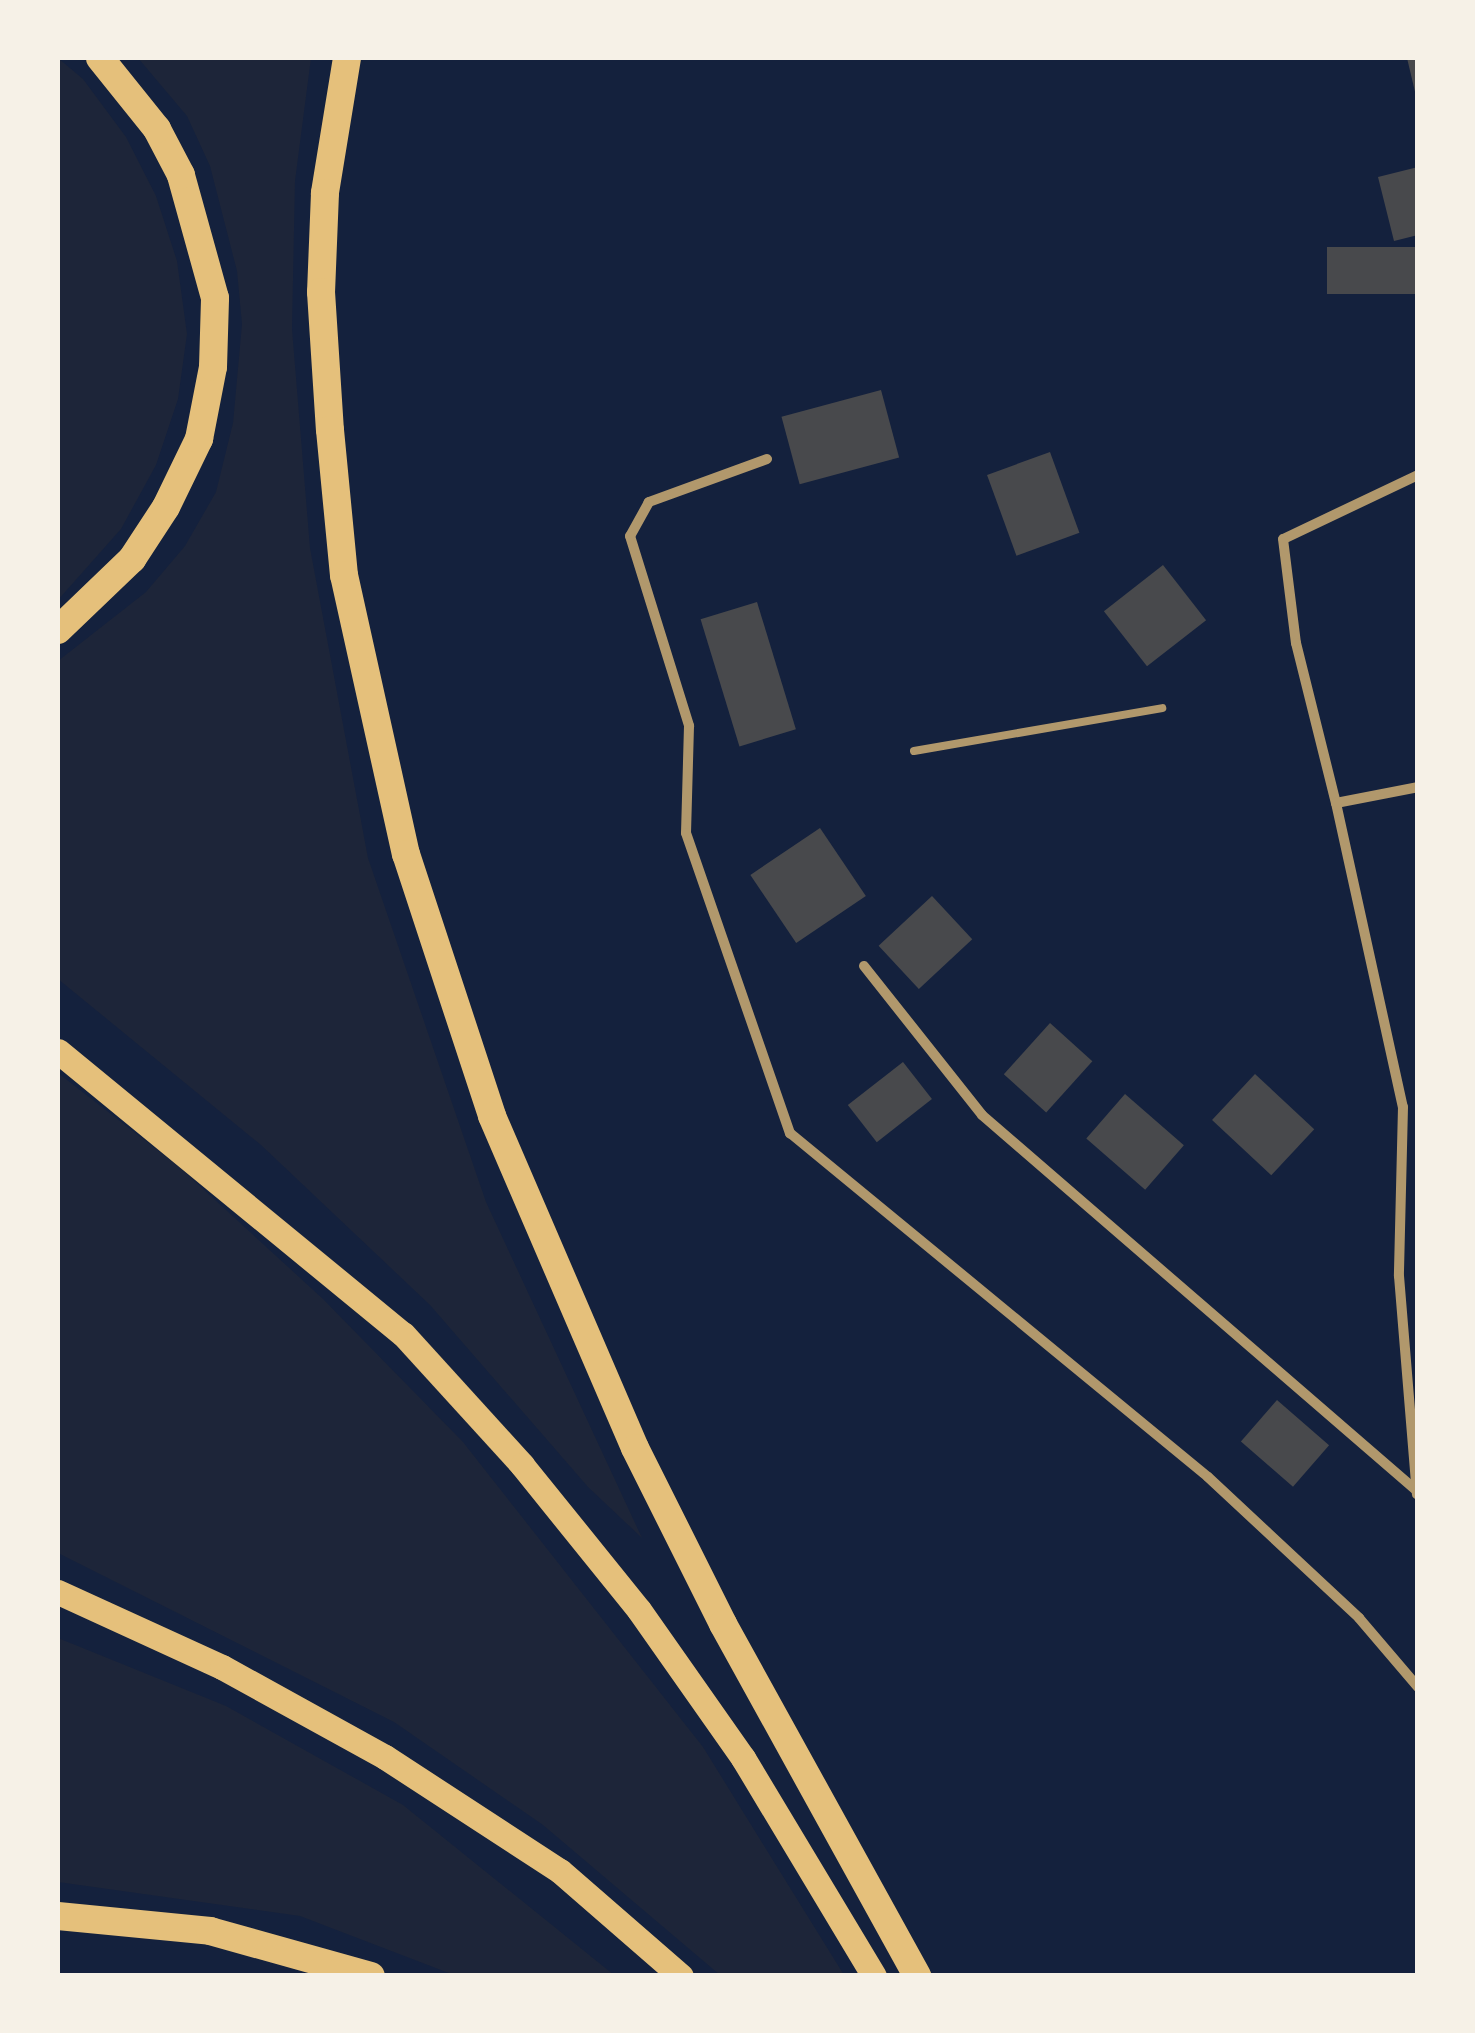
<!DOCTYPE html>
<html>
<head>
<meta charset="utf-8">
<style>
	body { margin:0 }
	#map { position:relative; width:1475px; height:2033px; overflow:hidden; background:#14213d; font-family:Raleway,sans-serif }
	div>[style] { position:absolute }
	.green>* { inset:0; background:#1d2539 }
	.building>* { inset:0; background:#48494c; transform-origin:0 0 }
	.service>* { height:8px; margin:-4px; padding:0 4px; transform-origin:4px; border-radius:4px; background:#b1986c }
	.minor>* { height:10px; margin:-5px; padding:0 5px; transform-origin:5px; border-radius:5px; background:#b1986c }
	.trunk>* { height:25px; margin:-12.5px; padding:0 12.5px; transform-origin:12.5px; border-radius:12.5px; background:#e5c07b }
	.motorway>* { height:28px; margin:-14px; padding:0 14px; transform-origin:14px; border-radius:14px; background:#e5c07b }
	span { translate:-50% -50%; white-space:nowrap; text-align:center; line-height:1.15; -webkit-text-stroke:9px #f6f1e7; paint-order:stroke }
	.frame { position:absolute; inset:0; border:60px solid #f6f1e7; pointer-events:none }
</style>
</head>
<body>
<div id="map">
	<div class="green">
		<i style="clip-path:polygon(58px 58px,83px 79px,126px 137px,156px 196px,177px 261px,187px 334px,178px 399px,156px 465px,121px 529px,58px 600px)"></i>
		<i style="clip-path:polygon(138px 58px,311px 58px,295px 181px,292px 329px,310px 548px,368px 858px,486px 1202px,642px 1538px,588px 1487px,430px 1305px,261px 1145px,58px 979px,58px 661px,146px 592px,185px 546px,216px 492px,233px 423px,242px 324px,237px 271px,210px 166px,187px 116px)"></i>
		<i style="clip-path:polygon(58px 1073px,178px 1166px,323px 1299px,463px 1442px,703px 1747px,844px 1975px,720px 1975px,543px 1825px,394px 1722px,58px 1553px)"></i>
		<i style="clip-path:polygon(58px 1638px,226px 1706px,403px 1805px,614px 1975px,454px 1975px,300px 1916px,58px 1882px)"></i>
	</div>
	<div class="building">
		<i style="clip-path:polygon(1407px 58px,1418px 58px,1418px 96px,1416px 96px)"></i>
		<i style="clip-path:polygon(1418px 167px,1418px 235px,1394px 241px,1378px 177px)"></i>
		<i style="left:1418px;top:247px;width:47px;height:91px;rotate:90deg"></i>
		<i style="left:881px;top:390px;width:70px;height:103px;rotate:75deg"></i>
		<i style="left:1050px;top:452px;width:86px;height:67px;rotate:70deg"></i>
		<i style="left:1163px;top:565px;width:70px;height:75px;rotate:52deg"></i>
		<i style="left:757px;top:602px;width:133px;height:59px;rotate:73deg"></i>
		<i style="left:820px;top:828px;width:82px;height:84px;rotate:56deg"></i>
		<i style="left:932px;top:896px;width:59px;height:73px;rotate:47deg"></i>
		<i style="left:1050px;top:1023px;width:57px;height:69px;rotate:42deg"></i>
		<i style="left:903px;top:1062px;width:47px;height:70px;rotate:52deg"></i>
		<i style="left:1255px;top:1074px;width:81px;height:63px;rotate:43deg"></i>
		<i style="left:1125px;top:1094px;width:78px;height:59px;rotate:41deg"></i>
		<i style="left:1277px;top:1400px;width:69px;height:55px;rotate:41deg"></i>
	</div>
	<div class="service">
		<i style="left:914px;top:751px;width:252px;rotate:-9.8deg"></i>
	</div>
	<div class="minor">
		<i style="left:767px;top:459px;width:126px;rotate:160deg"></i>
		<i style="left:649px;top:502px;width:39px;rotate:119deg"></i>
		<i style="left:630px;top:536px;width:199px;rotate:72.7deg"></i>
		<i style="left:689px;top:726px;width:107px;rotate:91.6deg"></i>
		<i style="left:686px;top:833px;width:318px;rotate:70.9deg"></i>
		<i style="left:790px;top:1133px;width:541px;rotate:39.45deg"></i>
		<i style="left:1208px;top:1477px;width:207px;rotate:43deg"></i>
		<i style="left:1359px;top:1618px;width:91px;rotate:49.5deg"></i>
		<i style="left:1418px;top:475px;width:149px;rotate:154.6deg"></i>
		<i style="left:1283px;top:539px;width:105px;rotate:82.9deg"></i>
		<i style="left:1296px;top:643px;width:165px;rotate:76deg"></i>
		<i style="left:1336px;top:803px;width:84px;rotate:-11deg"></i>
		<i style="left:1336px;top:803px;width:311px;rotate:77.6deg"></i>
		<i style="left:1403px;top:1107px;width:169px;rotate:91.4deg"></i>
		<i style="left:1399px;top:1276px;width:219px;rotate:85.3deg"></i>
		<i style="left:864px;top:966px;width:190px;rotate:51.6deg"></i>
		<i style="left:982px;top:1115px;width:575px;rotate:40.84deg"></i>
	</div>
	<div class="trunk">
		<i style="left:58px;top:1051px;width:446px;rotate:39.4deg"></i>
		<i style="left:403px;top:1334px;width:177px;rotate:47.7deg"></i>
		<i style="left:522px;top:1465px;width:186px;rotate:51.1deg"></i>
		<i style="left:639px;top:1610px;width:181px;rotate:54.9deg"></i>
		<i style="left:743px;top:1758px;width:254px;rotate:59deg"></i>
		<i style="left:58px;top:1592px;width:180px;rotate:24.6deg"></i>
		<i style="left:222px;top:1667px;width:186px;rotate:28.9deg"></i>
		<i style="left:385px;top:1757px;width:209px;rotate:33.1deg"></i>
		<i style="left:560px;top:1871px;width:160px;rotate:41deg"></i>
	</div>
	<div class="motorway">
		<i style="left:347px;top:58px;width:137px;rotate:99.3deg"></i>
		<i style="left:325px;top:193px;width:99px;rotate:92.3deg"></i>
		<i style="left:321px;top:292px;width:138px;rotate:86.3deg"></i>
		<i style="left:330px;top:430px;width:146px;rotate:84.5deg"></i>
		<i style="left:344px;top:575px;width:286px;rotate:77.5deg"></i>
		<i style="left:406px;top:854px;width:276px;rotate:71.8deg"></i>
		<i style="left:492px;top:1116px;width:361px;rotate:66.7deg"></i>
		<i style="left:635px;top:1448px;width:197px;rotate:63.4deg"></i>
		<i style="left:723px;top:1624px;width:402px;rotate:61.1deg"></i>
		<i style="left:58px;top:630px;width:103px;rotate:-43.8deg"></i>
		<i style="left:132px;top:559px;width:62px;rotate:-56.8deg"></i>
		<i style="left:166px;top:507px;width:76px;rotate:-64.1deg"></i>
		<i style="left:199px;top:439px;width:73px;rotate:-79deg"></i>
		<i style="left:213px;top:367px;width:69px;rotate:-88.3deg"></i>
		<i style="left:215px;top:298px;width:128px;rotate:-105.5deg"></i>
		<i style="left:181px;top:175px;width:52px;rotate:-117.6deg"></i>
		<i style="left:157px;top:129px;width:91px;rotate:-128.8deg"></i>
		<i style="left:58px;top:1916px;width:153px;rotate:5.6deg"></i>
		<i style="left:210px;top:1931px;width:167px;rotate:15.6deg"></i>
	</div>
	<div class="frame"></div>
</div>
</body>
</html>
